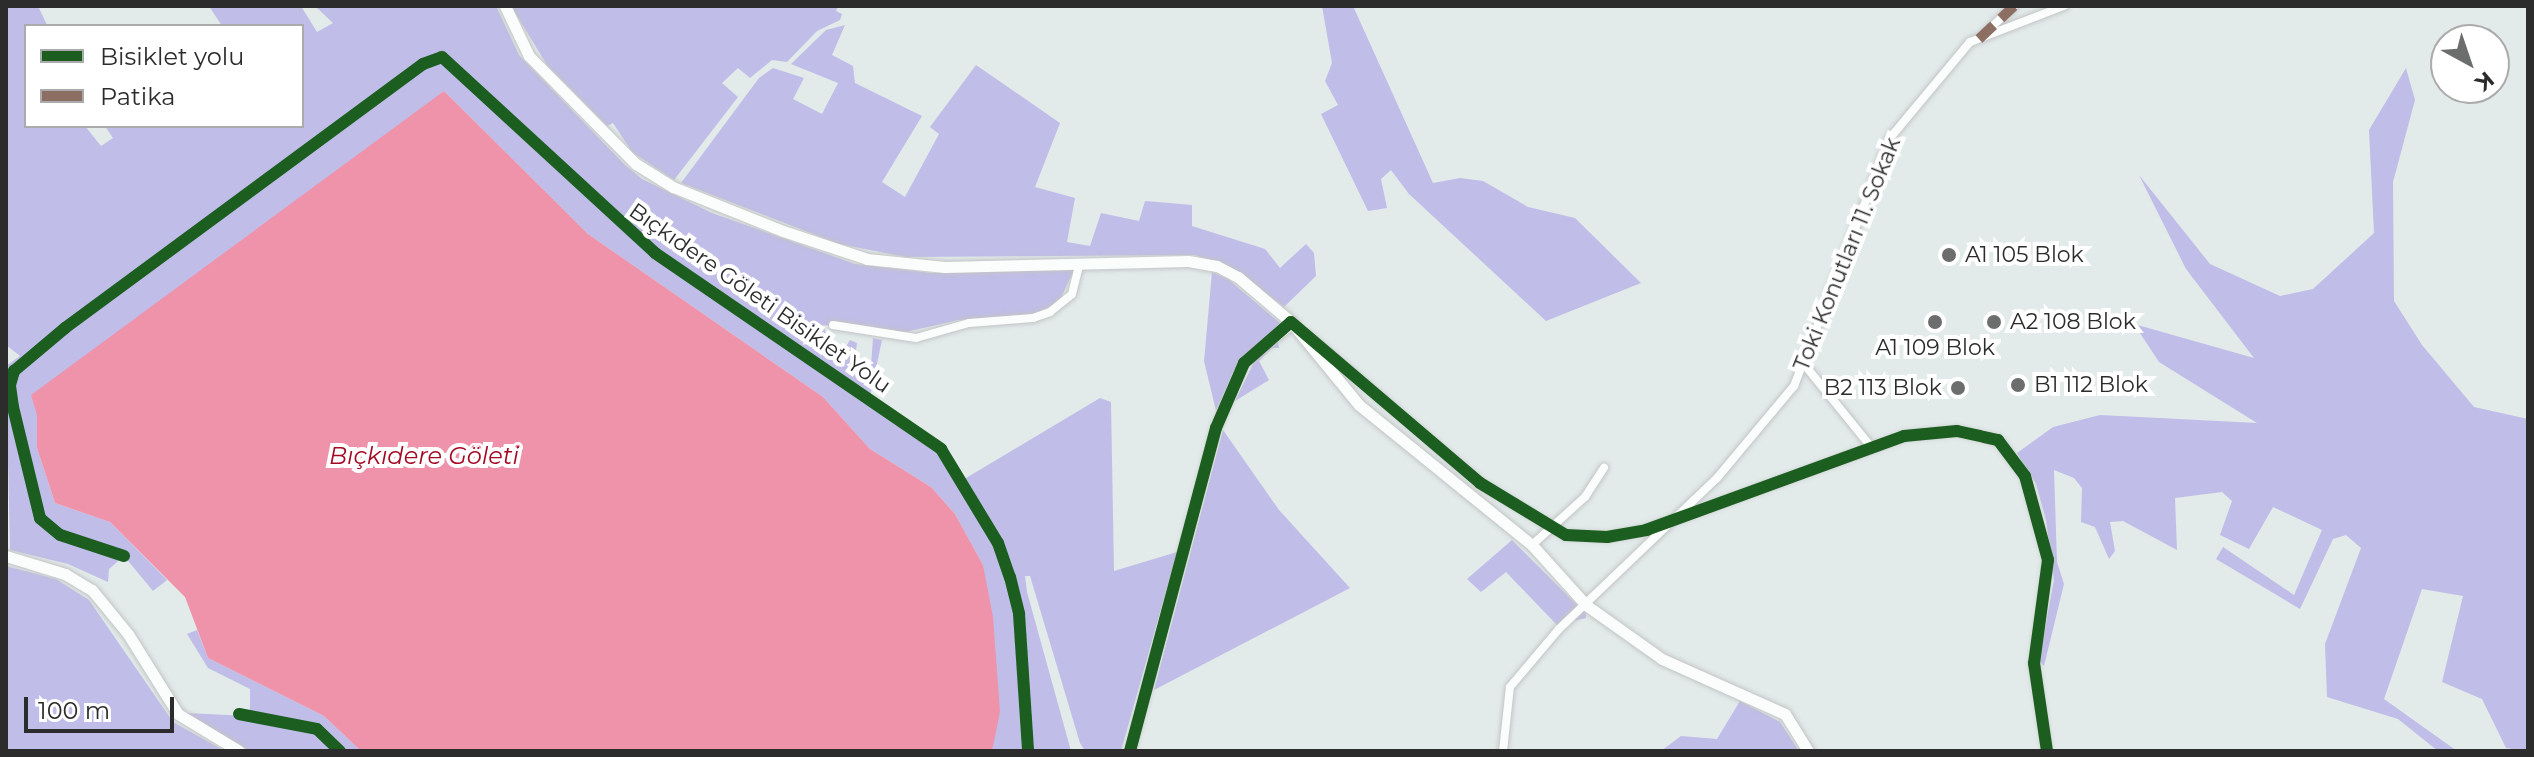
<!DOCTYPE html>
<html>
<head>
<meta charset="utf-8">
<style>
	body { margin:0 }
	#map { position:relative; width:2534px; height:757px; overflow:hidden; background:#e2eaea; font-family:Montserrat,sans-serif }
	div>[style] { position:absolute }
	.green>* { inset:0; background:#c0bde8 }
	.water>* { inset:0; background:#ef93ab }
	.roads { filter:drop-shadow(0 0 2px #c3c4c4) drop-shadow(0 0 2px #c3c4c4) }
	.street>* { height:8px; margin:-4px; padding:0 4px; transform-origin:4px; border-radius:4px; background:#fbfcfc }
	.secondary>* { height:11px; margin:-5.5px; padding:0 5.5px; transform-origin:5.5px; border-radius:5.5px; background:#fbfcfc }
	.quiet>* { height:10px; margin-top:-5px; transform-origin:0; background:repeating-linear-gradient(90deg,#8d6e63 0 20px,transparent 0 30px) }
	.cycleway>* { height:12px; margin:-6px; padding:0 6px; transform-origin:6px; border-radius:6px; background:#1b5e20 }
	.dots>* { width:22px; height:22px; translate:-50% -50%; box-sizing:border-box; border:4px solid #fff; border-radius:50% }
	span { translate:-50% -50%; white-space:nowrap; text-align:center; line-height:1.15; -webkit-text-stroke:8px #fff; paint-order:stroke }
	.street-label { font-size:22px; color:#2c2c2c }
	.poi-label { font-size:22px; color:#2c2c2c }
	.left { translate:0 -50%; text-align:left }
	.right { translate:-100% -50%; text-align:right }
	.water-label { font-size:24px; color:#a50823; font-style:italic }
	.frame { position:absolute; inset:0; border:8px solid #2c2c2c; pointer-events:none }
	.legend { position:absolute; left:24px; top:24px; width:280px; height:104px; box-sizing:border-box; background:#fff; border:2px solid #ababab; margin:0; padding:10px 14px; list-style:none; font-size:24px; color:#2c2c2c }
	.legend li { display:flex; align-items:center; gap:16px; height:40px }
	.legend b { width:40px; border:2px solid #ababab }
	.north { position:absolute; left:2430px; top:24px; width:80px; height:80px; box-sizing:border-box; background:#fff; border:2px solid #ababab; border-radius:50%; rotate:140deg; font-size:22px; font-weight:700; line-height:32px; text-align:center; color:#2c2c2c }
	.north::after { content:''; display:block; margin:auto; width:28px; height:36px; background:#6c6e6e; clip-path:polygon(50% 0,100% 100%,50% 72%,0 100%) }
	.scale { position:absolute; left:24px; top:697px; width:150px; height:36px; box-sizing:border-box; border:4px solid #2c2c2c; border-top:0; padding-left:10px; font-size:24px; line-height:28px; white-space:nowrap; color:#2c2c2c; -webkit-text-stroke:6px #fff; paint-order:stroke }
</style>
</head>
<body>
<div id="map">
	<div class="green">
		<i style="clip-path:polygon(6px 6px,38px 6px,47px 25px,26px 26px,26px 126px,85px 126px,101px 146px,113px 138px,105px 126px,302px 126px,302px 26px,222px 26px,209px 6px,301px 6px,317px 32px,333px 23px,315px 6px,496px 6px,519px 55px,624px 164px,642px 179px,712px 213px,855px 264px,931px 273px,1074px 270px,1059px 302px,1035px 314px,959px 320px,901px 333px,823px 325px,831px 347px,842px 353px,850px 340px,857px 343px,854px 364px,871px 366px,873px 338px,882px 340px,869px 401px,935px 443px,961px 481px,1100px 398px,1111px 402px,1114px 571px,1177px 552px,1121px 751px,1085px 751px,1080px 743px,1030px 576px,1025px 576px,1027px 592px,1071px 751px,992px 751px,995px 728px,983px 565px,955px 514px,931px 487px,870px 449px,823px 397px,588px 234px,444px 91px,37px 415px,37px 448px,55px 503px,110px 522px,167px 580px,153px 591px,124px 556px,109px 569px,108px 582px,68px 564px,10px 550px,6px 366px,20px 356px,6px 345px)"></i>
		<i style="clip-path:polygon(511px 6px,838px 6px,836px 11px,842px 14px,840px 20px,817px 31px,787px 62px,772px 60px,750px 78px,738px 68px,722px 83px,738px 97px,674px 180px,632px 152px,613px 123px,607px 126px,547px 65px)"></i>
		<i style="clip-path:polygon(1322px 6px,1353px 6px,1433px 183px,1460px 178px,1483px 181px,1528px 207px,1575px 218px,1641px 283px,1546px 321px,1409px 194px,1391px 170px,1381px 179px,1387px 208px,1368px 211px,1321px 114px,1338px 105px,1325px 81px,1332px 63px)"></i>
		<i style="clip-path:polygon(845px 25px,832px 55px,853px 66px,855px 83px,922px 116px,882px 182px,905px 197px,939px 134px,930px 127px,976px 65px,1060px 123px,1035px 187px,1075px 198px,1067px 242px,1090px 246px,1101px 213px,1139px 221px,1145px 201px,1192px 205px,1192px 226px,1265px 249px,1280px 268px,1306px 244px,1314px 253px,1316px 276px,1284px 307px,1236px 270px,1195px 255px,906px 257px,839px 244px,681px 183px,759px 78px,773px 68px,804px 78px,793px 99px,822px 114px,838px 83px,791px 64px,826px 30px)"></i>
		<i style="clip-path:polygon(2406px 68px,2415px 100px,2393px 182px,2394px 301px,2422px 345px,2474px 407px,2528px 419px,2528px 751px,2506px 748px,2482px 699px,2442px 682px,2463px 596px,2422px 589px,2384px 699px,2457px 751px,2438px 751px,2398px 719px,2327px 697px,2325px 644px,2361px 548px,2346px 535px,2333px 539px,2300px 609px,2216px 559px,2223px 547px,2294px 595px,2322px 530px,2273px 507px,2249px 549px,2220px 535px,2232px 501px,2222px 492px,2175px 498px,2177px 550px,2123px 521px,2110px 522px,2115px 551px,2109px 559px,2095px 527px,2081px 522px,2082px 488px,2074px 478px,2054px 470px,2057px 562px,2064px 584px,2044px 666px,2039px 661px,2054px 580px,2046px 520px,2036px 484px,2017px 453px,2053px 427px,2100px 415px,2257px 423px,2159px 362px,2134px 324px,2254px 358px,2186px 269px,2139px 175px,2210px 264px,2280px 296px,2313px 289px,2374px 233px,2369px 130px)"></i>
		<i style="clip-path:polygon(1212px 272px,1228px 279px,1280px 323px,1234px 370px,1216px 411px,1204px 361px)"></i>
		<i style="clip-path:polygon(1278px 341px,1279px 348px,1272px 348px,1259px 361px,1269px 380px,1235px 401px,1256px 358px)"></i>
		<i style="clip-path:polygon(1223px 430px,1279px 510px,1350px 588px,1154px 690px)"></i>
		<i style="clip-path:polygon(1512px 540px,1586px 614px,1586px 618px,1557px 625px,1506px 572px,1481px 592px,1467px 579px)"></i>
		<i style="clip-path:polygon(6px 566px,56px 579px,89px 600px,173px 722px,225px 751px,6px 751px)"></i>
		<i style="clip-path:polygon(197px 630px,208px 658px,324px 716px,361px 751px,250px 751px,186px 713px,247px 716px,250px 711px,250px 689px,208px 668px,187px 634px)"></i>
		<i style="clip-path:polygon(1740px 701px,1780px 722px,1799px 751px,1661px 751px,1681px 736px,1717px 739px)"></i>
	</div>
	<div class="water">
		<i style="clip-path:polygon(444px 91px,588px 234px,823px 397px,870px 449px,931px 487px,955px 514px,983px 565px,993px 617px,1000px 712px,992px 751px,361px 751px,324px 716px,208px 658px,185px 597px,110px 522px,55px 503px,37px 448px,37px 415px,31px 395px)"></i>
	</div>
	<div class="roads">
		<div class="street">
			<i style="left:1982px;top:36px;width:44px;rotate:-43.2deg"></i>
			<i style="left:833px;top:325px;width:84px;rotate:8.9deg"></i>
			<i style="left:916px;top:338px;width:55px;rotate:-15.8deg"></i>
			<i style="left:969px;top:323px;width:64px;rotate:-4.5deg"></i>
			<i style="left:1033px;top:318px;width:18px;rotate:-19deg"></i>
			<i style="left:1050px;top:312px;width:28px;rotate:-39deg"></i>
			<i style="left:1072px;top:294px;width:32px;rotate:-76deg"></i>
			<i style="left:1307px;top:335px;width:228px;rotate:40.5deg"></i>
			<i style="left:1480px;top:483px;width:100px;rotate:31.2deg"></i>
			<i style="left:1566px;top:535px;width:41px;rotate:2.8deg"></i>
			<i style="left:1607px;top:537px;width:40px;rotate:-10deg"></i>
			<i style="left:1646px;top:530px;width:275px;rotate:-20deg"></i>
			<i style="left:1904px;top:436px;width:53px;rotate:-5.4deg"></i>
			<i style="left:1957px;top:431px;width:42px;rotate:12.4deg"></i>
			<i style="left:1998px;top:440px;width:45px;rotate:53.1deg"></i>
			<i style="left:2025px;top:476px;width:87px;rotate:74.7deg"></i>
			<i style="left:2048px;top:560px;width:104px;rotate:97.7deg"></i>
			<i style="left:2034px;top:663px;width:89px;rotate:81.6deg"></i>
			<i style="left:1803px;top:363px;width:109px;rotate:50.9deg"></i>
			<i style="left:1532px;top:545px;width:72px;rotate:-42.2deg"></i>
			<i style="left:1585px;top:497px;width:35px;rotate:-57deg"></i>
			<i style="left:1130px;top:751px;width:334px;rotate:-75.1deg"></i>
			<i style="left:1216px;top:428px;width:71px;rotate:-66.7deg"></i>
			<i style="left:1244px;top:363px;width:63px;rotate:-38deg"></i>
			<i style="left:1503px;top:751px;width:64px;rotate:-83.8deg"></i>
			<i style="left:1510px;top:687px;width:76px;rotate:-49.8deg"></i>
			<i style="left:1559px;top:629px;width:219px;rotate:-43.7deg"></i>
			<i style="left:1717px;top:478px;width:120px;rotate:-50.1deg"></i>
			<i style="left:1794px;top:386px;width:266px;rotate:-68.8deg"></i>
			<i style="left:1890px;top:138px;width:125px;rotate:-50.2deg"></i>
			<i style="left:1970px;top:42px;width:101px;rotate:-21deg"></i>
		</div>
		<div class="secondary">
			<i style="left:505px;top:6px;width:55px;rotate:64.4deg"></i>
			<i style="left:529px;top:56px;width:152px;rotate:45.3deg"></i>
			<i style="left:636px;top:164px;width:44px;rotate:31.9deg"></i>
			<i style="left:673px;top:187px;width:118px;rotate:21.8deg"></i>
			<i style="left:783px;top:231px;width:89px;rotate:18.4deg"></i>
			<i style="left:867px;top:259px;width:78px;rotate:5.9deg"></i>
			<i style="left:945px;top:267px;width:243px;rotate:-1.4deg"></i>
			<i style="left:1188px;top:261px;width:29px;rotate:10deg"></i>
			<i style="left:1217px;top:266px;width:24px;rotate:28deg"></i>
			<i style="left:1238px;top:277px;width:70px;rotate:40.3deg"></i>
			<i style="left:1291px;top:322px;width:107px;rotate:50.7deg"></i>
			<i style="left:1359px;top:405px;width:223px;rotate:39deg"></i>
			<i style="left:1532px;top:545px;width:81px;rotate:48deg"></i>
			<i style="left:1586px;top:605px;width:93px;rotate:35.4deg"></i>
			<i style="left:1662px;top:659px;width:135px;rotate:24.1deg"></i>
			<i style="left:1785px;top:714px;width:44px;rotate:58.1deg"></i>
			<i style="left:6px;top:556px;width:62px;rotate:17deg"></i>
			<i style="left:65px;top:574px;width:31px;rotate:31deg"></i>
			<i style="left:92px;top:590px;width:57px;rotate:50.7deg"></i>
			<i style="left:128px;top:634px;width:94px;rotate:58deg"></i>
			<i style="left:178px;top:714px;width:71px;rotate:31.2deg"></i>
		</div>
	</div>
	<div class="quiet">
		<i style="left:1979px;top:39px;width:48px;rotate:-43.3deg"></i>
	</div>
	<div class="cycleway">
		<i style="left:124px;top:556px;width:67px;rotate:-161.8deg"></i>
		<i style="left:60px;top:535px;width:26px;rotate:-140deg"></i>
		<i style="left:40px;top:518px;width:114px;rotate:-103.7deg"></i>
		<i style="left:13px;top:407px;width:22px;rotate:-98deg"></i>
		<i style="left:10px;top:385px;width:15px;rotate:-74deg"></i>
		<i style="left:14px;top:371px;width:67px;rotate:-40.1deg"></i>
		<i style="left:65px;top:328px;width:445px;rotate:-36.4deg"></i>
		<i style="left:423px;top:64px;width:20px;rotate:-20deg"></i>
		<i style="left:442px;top:57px;width:289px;rotate:42.6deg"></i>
		<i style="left:655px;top:253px;width:347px;rotate:34.4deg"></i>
		<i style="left:941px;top:449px;width:110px;rotate:58.8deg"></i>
		<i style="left:998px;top:543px;width:36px;rotate:71deg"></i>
		<i style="left:1010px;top:577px;width:38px;rotate:76deg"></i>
		<i style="left:1019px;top:614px;width:137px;rotate:86.2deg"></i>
		<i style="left:239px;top:714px;width:79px;rotate:10.9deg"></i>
		<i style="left:317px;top:729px;width:32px;rotate:44deg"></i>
		<i style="left:1130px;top:751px;width:334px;rotate:-75.1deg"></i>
		<i style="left:1216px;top:428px;width:71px;rotate:-66.7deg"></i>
		<i style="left:1244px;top:363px;width:62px;rotate:-41.1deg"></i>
		<i style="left:1291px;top:322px;width:248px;rotate:40.4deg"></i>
		<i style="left:1480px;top:483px;width:100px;rotate:31.2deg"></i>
		<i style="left:1566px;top:535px;width:41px;rotate:2.8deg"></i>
		<i style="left:1607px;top:537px;width:40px;rotate:-10deg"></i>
		<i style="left:1646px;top:530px;width:275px;rotate:-20deg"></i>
		<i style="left:1904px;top:436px;width:53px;rotate:-5.4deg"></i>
		<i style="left:1957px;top:431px;width:42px;rotate:12.4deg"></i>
		<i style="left:1998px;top:440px;width:45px;rotate:53.1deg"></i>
		<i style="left:2025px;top:476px;width:87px;rotate:74.7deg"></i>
		<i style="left:2048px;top:560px;width:104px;rotate:97.7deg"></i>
		<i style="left:2034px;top:663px;width:89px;rotate:81.6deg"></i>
	</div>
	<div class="dots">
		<i style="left:1949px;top:255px;background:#6c6e6e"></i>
		<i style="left:1935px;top:322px;background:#6c6e6e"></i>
		<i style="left:1994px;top:322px;background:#6c6e6e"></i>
		<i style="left:2018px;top:385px;background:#6c6e6e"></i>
		<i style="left:1958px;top:388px;background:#6c6e6e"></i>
	</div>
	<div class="street-label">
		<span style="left:1847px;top:254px;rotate:-68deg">Toki Konutları 11. Sokak</span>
		<span style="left:760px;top:298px;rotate:35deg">Bıçkıdere Göleti Bisiklet Yolu</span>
	</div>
	<div class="poi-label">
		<span class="left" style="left:1965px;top:255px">A1 105 Blok</span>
		<span class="left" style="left:2010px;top:322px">A2 108 Blok</span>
		<span style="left:1935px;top:348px">A1 109 Blok</span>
		<span class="left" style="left:2034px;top:385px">B1 112 Blok</span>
		<span class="right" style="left:1942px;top:388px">B2 113 Blok</span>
	</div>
	<div class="water-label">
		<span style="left:424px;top:456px">Bıçkıdere Göleti</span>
	</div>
	<div class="frame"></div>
	<ul class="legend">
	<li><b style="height:10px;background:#1b5e20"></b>Bisiklet yolu</li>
	<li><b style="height:10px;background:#8d6e63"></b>Patika</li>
	</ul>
	<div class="north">K</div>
	<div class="scale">100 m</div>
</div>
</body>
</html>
